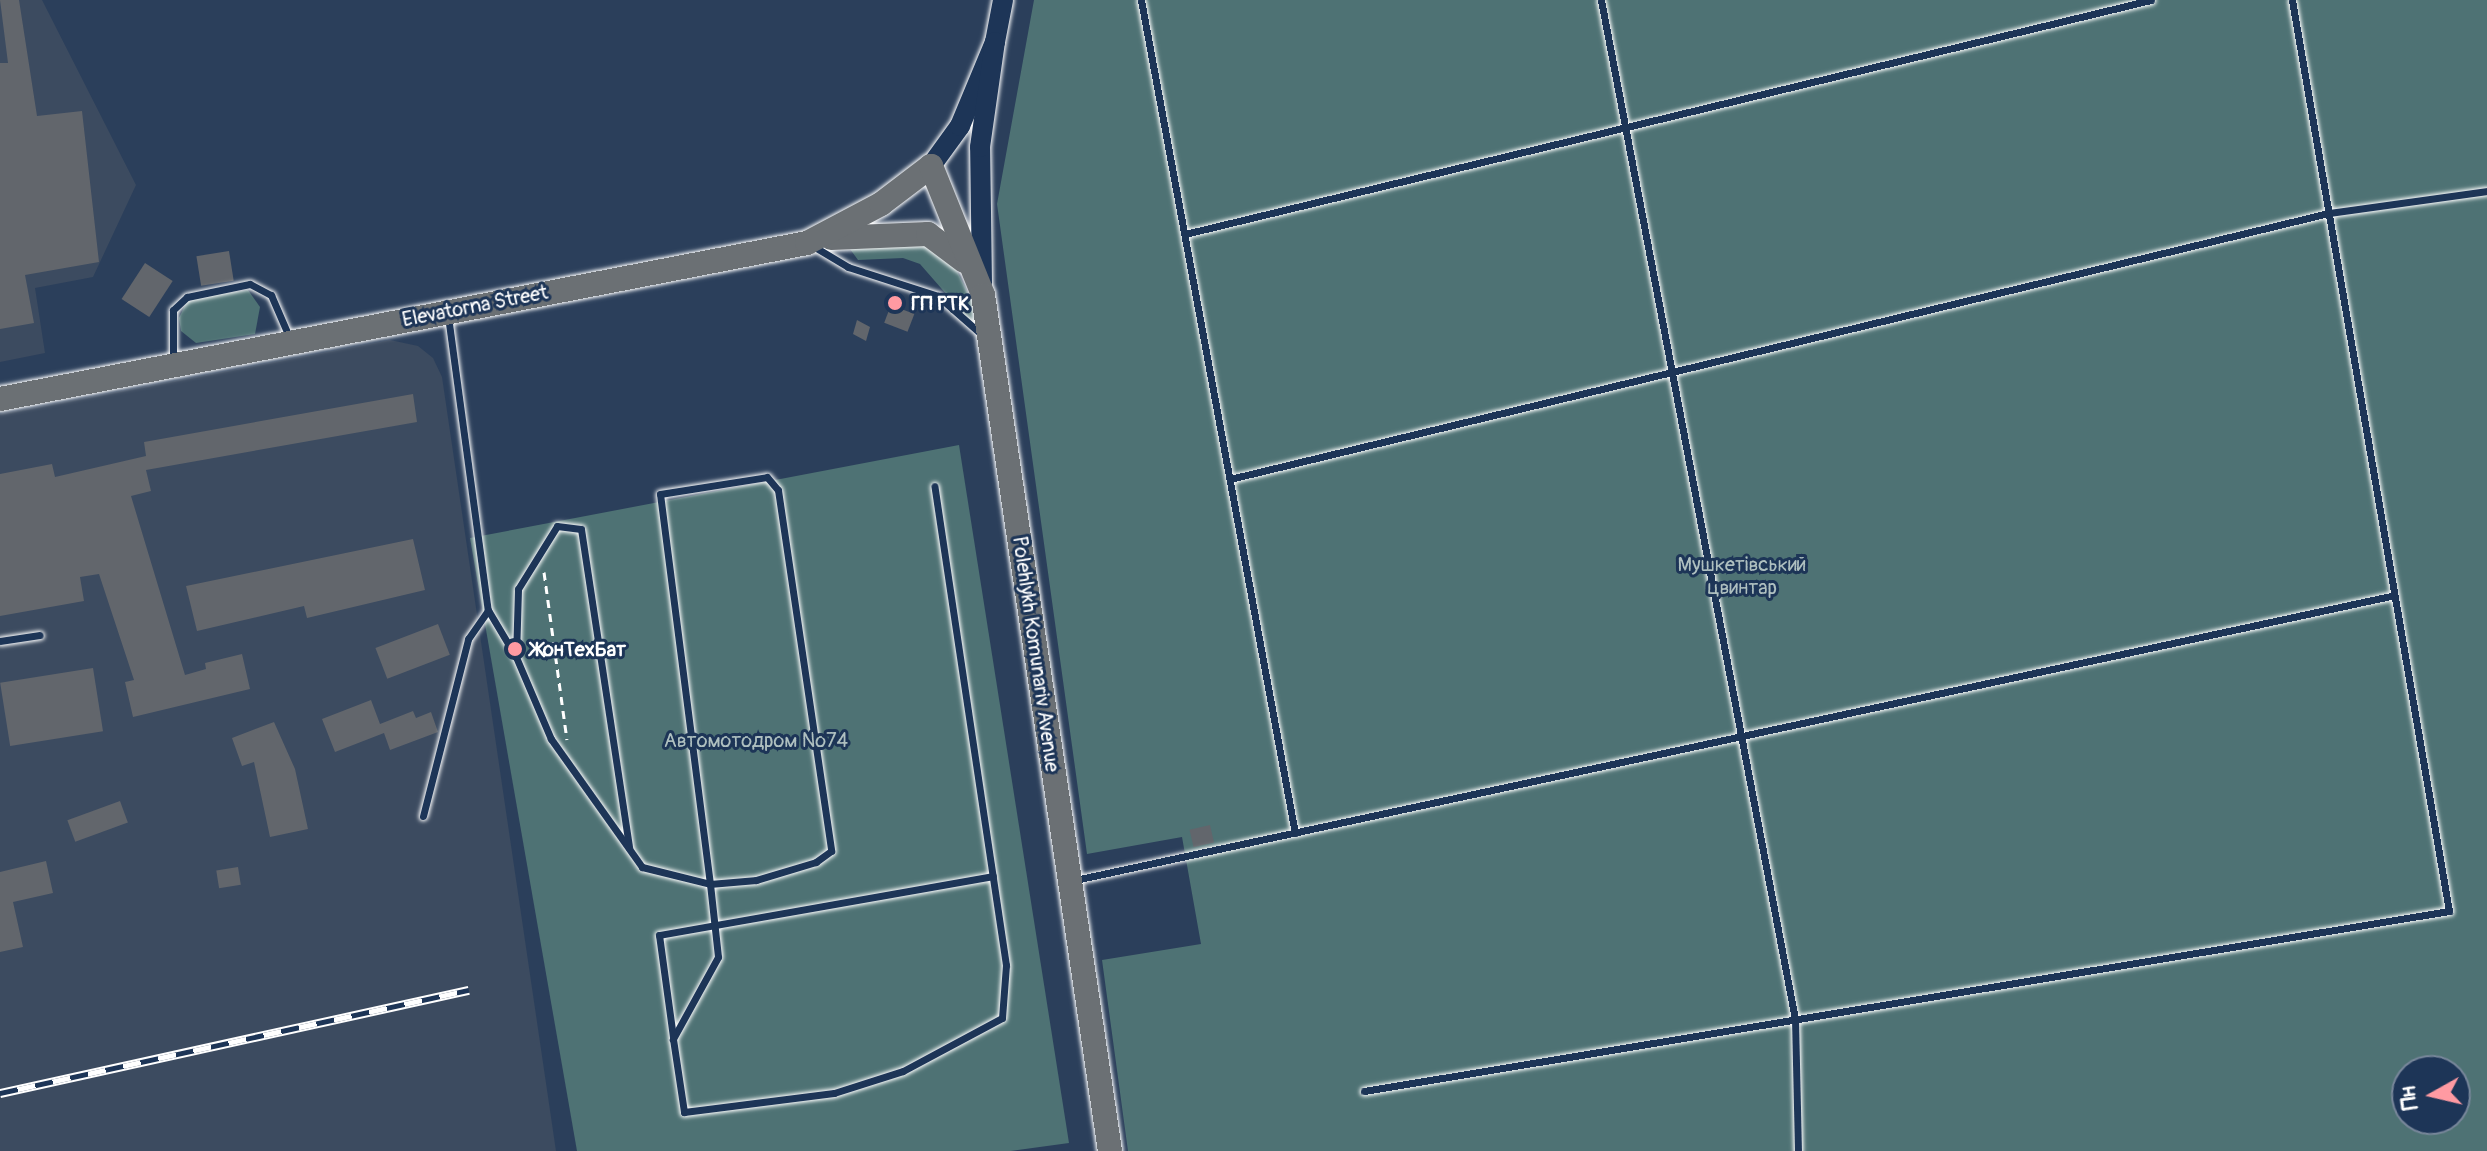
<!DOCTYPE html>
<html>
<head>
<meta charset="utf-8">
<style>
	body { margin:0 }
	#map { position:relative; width:2487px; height:1151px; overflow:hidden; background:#2b3f5b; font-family:Pangolin,sans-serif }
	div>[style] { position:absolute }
	.built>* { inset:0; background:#3c4b60 }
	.green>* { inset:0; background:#4e7274 }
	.building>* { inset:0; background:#62666c; transform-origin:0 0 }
	.path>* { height:3px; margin-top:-1.5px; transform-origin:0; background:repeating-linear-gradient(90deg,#fff 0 8px,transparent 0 14px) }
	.roads { filter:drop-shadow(0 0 2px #fff) drop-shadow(0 0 2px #fff) }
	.service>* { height:7px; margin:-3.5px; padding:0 3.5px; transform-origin:3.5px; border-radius:3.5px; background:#1d3557 }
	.secondary>* { height:20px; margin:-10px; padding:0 10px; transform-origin:10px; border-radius:10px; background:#1d3557 }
	.primary>* { height:24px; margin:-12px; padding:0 12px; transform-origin:12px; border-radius:12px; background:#6b7074 }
	.rail>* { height:9px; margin-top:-4.5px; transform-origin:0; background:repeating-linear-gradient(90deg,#1d3557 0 18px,#fff 0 36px); box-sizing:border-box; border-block:2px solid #fff }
	.dots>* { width:22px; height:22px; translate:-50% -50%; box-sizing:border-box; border:4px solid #1d3557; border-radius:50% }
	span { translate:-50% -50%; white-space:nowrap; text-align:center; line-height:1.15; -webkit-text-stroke:6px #1d3557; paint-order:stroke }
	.poi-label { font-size:20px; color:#fff; font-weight:700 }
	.left { translate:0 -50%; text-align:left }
	.street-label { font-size:20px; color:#fff }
	.park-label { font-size:20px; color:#afc0c0 }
	.north { position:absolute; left:2391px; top:1055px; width:80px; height:80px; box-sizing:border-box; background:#1d3557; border:2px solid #77869a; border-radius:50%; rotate:262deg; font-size:22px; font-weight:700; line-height:32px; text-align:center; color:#fff }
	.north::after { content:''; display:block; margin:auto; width:28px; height:36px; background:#ff9aa2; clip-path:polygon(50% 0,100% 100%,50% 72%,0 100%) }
</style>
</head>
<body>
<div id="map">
	<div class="built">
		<i style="clip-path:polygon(0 0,42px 0,136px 185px,93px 277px,35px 288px,45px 353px,0 362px)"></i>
		<i style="clip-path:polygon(390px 340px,418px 346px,433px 358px,442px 377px,556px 1151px,0 1151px,0 414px)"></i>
	</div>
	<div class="green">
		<i style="clip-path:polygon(evenodd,1034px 0,2487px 0,2487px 1151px,1128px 1151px,1102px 960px,1201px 944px,1182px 837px,1087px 854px,997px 204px,1034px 0,2407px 1071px,2455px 1071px,2455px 1119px,2407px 1119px,2407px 1071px)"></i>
		<i style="clip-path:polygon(922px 241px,948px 253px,972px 301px,975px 327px,920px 264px,903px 258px,858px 260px,850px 249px)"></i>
		<i style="clip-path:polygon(248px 290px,260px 307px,255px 334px,196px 343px,181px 331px,179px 318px,188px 299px)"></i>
		<i style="clip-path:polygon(959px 445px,1069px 1143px,1011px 1151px,577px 1151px,470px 538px)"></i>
	</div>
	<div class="building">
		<i style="clip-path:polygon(0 0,19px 0,37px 116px,82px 111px,99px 262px,25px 275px,34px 323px,0 329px,0 63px,8px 63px)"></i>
		<i style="left:229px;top:251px;width:30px;height:33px;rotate:81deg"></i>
		<i style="left:145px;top:263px;width:33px;height:43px;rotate:33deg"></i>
		<i style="left:891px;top:305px;width:25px;height:19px;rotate:21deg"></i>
		<i style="clip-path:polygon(857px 320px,870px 327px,866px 341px,853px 334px)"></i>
		<i style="clip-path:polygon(413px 394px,417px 422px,146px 470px,151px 491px,131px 496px,185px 675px,206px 669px,205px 663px,242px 654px,250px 689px,133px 717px,125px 682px,134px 680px,99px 574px,80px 577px,84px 601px,0 616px,0 474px,52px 464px,55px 477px,146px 456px,144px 442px)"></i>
		<i style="clip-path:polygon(413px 539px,425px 590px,307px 618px,304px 606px,197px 631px,186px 586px)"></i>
		<i style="left:438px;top:624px;width:33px;height:67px;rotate:69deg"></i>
		<i style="left:93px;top:668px;width:64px;height:94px;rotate:81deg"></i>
		<i style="clip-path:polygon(371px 700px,380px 724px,413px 711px,416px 718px,431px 712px,438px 732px,390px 750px,384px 733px,335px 752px,322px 719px)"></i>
		<i style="clip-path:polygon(274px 722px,295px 769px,308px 829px,270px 837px,254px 762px,242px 766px,232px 738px)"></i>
		<i style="left:120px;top:801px;width:23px;height:56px;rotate:70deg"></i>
		<i style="left:1210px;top:825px;width:18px;height:21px;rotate:77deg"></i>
		<i style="clip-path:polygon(46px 861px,53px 893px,13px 902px,23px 947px,0 952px,0 872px)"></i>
		<i style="left:238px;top:867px;width:18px;height:22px;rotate:81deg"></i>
	</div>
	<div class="path">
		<i style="left:544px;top:572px;width:169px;rotate:82.2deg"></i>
	</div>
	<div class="roads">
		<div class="service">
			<i style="left:1141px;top:0;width:847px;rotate:79.53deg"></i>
			<i style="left:1601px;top:0;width:1037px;rotate:79.22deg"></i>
			<i style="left:1795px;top:1019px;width:132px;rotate:88.7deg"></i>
			<i style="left:1185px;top:234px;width:994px;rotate:-13.62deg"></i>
			<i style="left:813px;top:246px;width:41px;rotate:31deg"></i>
			<i style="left:848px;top:267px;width:95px;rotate:17.9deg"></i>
			<i style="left:938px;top:296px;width:56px;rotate:41.4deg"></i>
			<i style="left:448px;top:316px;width:297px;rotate:82.3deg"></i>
			<i style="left:488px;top:610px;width:55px;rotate:59.2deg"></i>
			<i style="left:516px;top:657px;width:89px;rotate:66.9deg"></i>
			<i style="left:551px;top:739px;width:157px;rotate:54.6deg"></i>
			<i style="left:642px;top:867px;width:70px;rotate:14deg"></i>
			<i style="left:710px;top:884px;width:73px;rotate:83.7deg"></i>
			<i style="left:718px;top:957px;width:94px;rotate:118.8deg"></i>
			<i style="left:673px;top:1039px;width:74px;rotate:81.4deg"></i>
			<i style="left:684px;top:1112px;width:151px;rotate:-7.2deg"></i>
			<i style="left:834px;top:1093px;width:72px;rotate:-17.7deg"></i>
			<i style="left:903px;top:1071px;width:112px;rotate:-28.2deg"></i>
			<i style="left:1002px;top:1018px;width:53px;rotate:-85.7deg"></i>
			<i style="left:1006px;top:965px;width:484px;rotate:-98.5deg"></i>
			<i style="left:173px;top:362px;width:52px;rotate:-90deg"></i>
			<i style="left:173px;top:310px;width:19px;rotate:-43deg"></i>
			<i style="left:187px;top:297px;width:64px;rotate:-11.7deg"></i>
			<i style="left:250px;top:284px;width:24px;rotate:28deg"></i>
			<i style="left:271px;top:295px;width:48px;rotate:66.6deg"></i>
			<i style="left:767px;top:477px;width:17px;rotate:50deg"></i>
			<i style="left:778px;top:490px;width:365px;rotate:81.6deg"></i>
			<i style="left:831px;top:851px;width:19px;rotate:144deg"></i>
			<i style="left:816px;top:862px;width:63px;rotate:163.3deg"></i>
			<i style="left:756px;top:880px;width:46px;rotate:175deg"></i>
			<i style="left:710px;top:884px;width:393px;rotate:-97.3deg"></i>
			<i style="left:660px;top:494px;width:108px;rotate:-9deg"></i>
			<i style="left:1230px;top:479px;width:1131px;rotate:-13.61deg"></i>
			<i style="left:2329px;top:213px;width:160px;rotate:-7.9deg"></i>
			<i style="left:0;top:641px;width:40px;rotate:-8.5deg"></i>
			<i style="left:516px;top:657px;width:68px;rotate:-88.3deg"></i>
			<i style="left:518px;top:589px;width:74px;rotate:-58.2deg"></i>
			<i style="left:557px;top:526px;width:24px;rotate:7deg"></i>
			<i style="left:581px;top:529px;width:322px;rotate:81.4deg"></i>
			<i style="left:423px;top:816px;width:183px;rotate:-75.7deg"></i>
			<i style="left:468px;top:639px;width:35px;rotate:-55deg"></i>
			<i style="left:1075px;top:880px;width:1350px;rotate:-12.18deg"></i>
			<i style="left:673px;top:1037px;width:103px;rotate:-97.8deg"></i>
			<i style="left:659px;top:935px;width:339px;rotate:-10deg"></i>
			<i style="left:1364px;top:1091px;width:1100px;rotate:-9.42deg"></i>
			<i style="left:2449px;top:911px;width:924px;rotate:-99.78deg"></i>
		</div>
		<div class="secondary">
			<i style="left:931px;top:166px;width:49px;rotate:-54.1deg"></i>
			<i style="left:960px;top:126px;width:91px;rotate:-67.4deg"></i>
			<i style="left:995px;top:42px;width:43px;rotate:-79.2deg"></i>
			<i style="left:982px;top:283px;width:136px;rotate:-90.8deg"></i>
			<i style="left:980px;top:147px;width:106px;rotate:-81.9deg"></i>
		</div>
		<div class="primary">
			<i style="left:831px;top:238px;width:97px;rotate:-2.4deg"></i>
			<i style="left:928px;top:234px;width:45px;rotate:36.9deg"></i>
			<i style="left:0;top:399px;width:822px;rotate:-10.94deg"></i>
			<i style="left:807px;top:243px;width:84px;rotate:-27.8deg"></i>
			<i style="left:881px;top:204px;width:63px;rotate:-37.2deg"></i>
			<i style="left:931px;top:166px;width:139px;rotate:68deg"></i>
			<i style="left:983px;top:295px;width:865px;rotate:81.56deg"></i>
		</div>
	</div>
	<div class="rail">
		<i style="left:0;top:1093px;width:480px;rotate:-12.4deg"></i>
	</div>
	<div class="dots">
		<i style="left:895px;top:303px;background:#ff9aa2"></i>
		<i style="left:515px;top:649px;background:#ff9aa2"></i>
	</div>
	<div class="poi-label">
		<span class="left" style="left:911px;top:303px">ГП РТК</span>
		<span class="left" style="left:531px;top:649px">ЖонТехБат</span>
	</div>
	<div class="street-label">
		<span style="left:475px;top:306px;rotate:-11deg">Elevatorna Street</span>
		<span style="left:1036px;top:654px;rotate:82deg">Polehlykh Komunariv Avenue</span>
	</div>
	<div class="park-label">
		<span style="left:1742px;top:576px">Мушкетівський<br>цвинтар</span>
		<span style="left:756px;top:740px">Автомотодром №74</span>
	</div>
	<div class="north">Пн</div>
</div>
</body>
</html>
